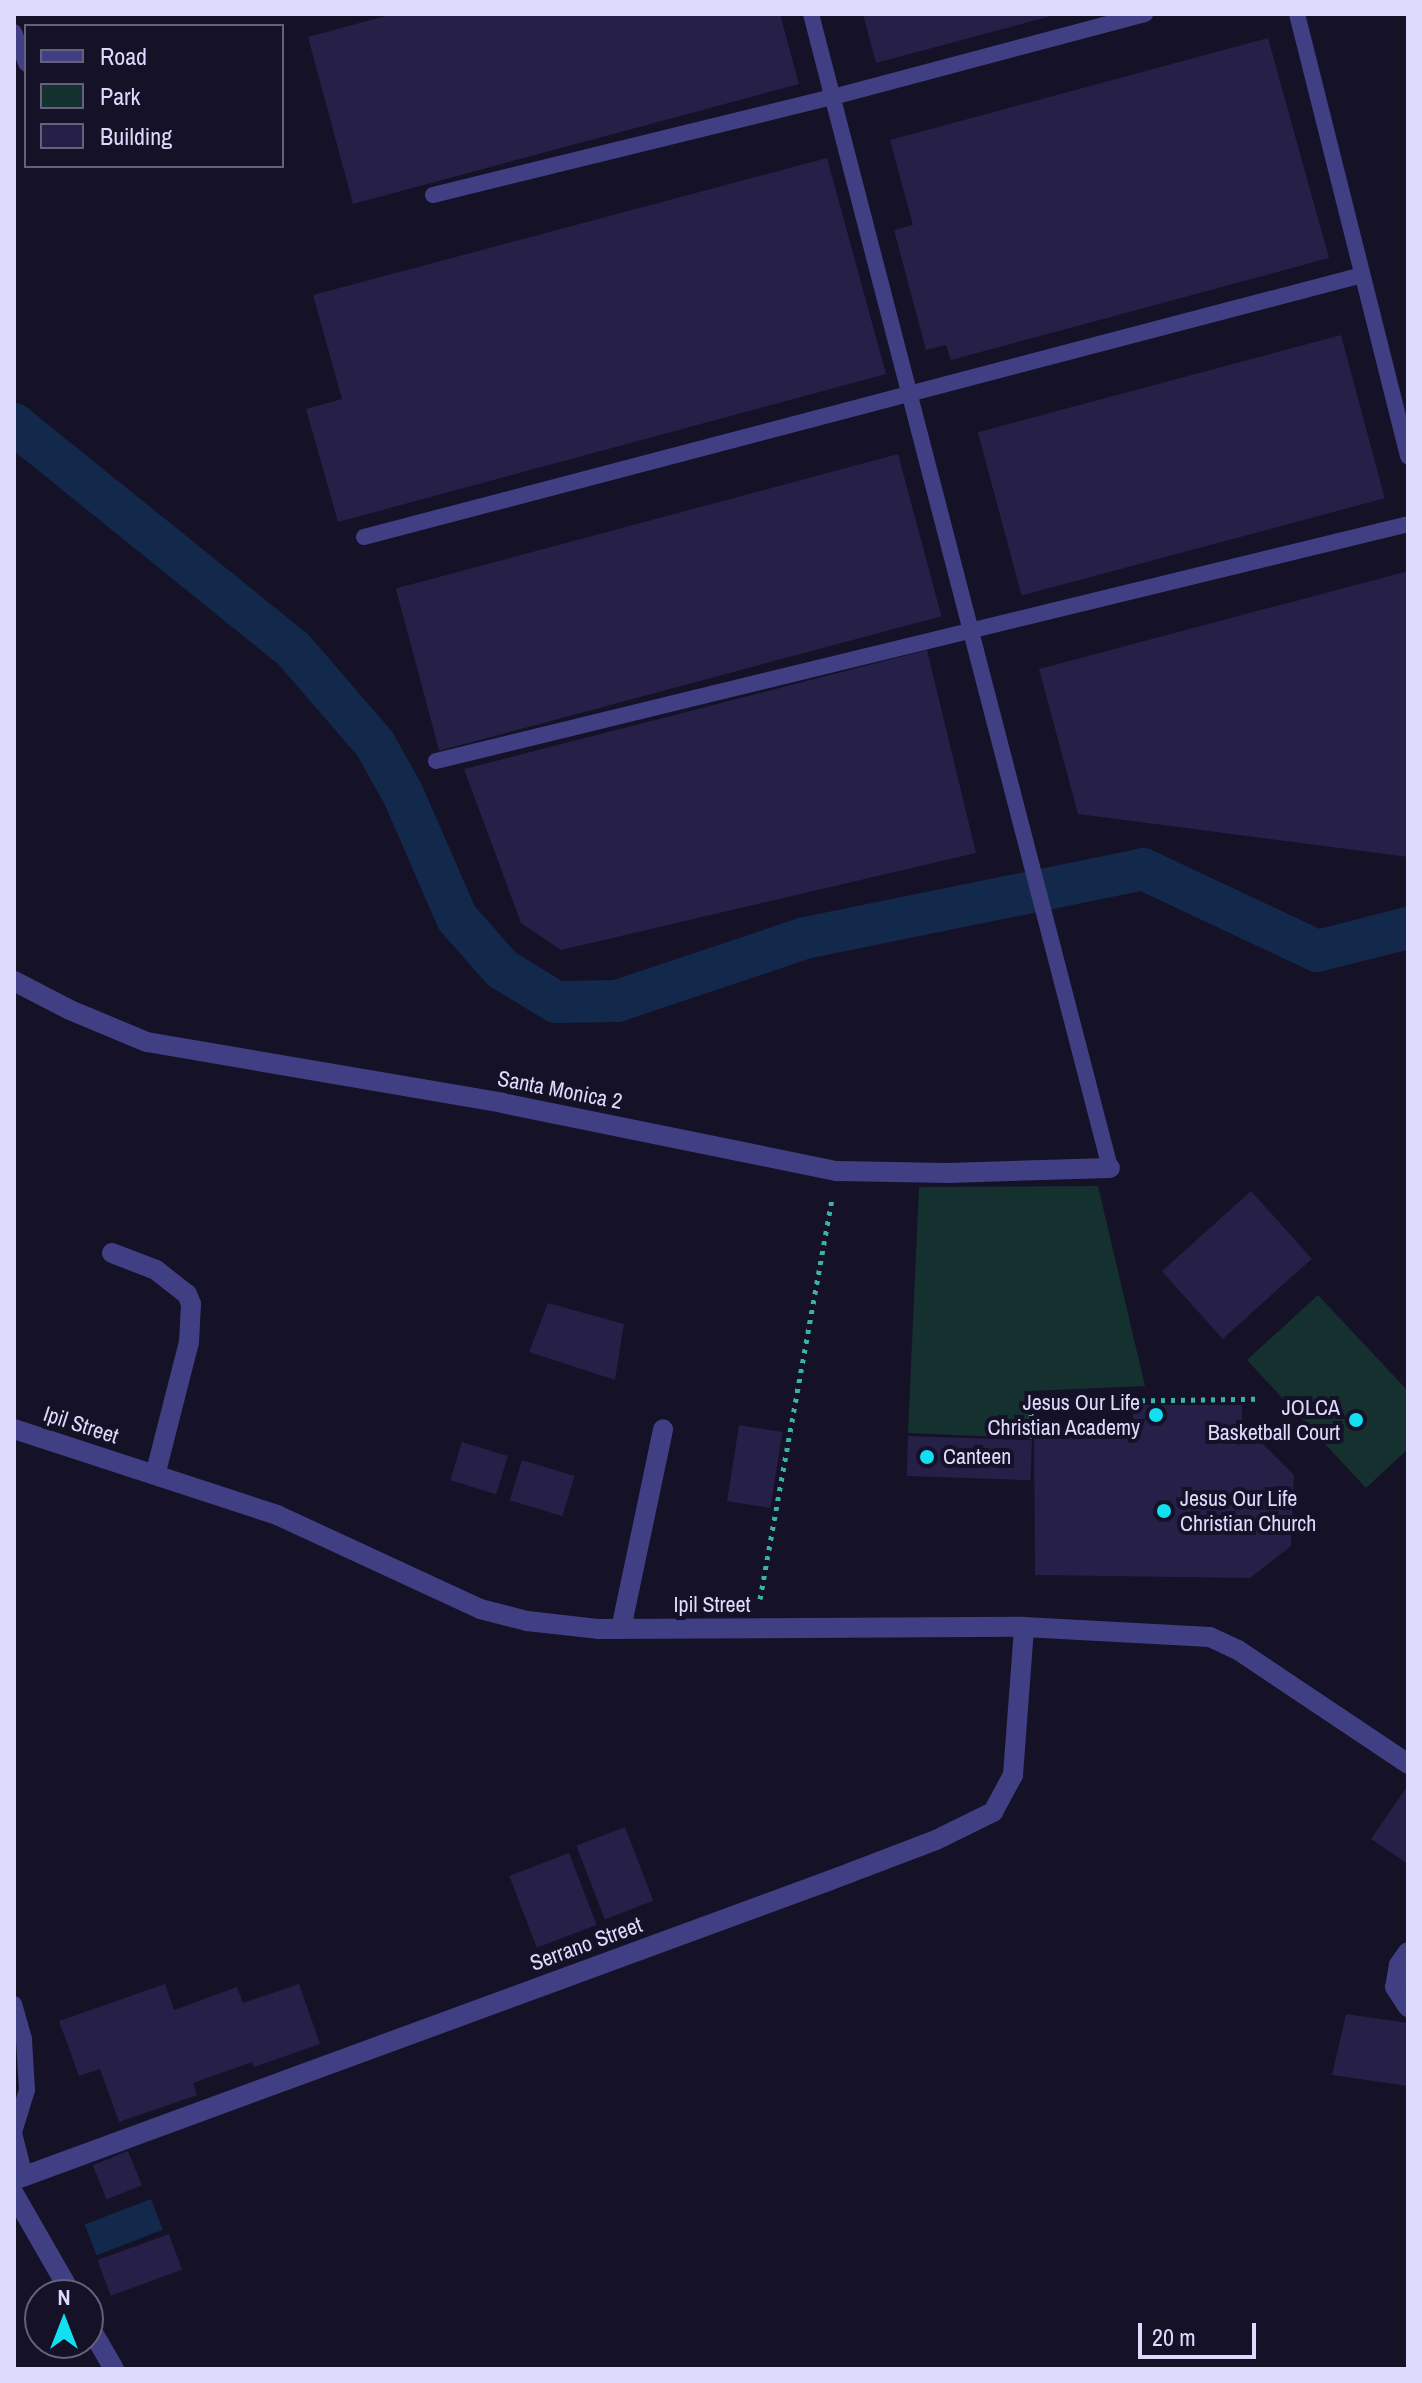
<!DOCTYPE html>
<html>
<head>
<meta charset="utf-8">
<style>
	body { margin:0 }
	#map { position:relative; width:1422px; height:2383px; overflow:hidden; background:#151127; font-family:"Archivo Narrow",sans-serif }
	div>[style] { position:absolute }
	.green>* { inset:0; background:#15312f }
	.water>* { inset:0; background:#12294b; transform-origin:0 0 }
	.canal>* { height:42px; margin:-21px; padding:0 21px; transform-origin:21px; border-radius:21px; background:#12294b }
	.building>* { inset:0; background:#261f47; transform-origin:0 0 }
	.path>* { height:5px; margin-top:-2.5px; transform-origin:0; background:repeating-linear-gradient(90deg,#38b3a9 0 4px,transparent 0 10px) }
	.service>* { height:16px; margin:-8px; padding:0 8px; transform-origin:8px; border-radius:8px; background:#413f83 }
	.minor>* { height:20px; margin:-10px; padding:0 10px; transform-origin:10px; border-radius:10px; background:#413f83 }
	.tertiary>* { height:20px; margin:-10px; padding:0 10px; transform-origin:10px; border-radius:10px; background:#413f83 }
	.dots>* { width:22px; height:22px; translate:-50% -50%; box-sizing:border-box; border:4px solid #151127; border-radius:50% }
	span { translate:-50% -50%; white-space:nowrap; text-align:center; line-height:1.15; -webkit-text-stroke:8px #151127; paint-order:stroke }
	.street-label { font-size:22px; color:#dddafd }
	.poi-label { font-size:22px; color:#dddafd }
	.right { translate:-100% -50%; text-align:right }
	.left { translate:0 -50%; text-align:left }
	.frame { position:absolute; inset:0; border:16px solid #dddafd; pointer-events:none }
	.legend { position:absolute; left:24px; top:24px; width:260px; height:144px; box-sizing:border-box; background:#151127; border:2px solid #65617d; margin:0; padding:10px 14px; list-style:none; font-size:24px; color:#dddafd }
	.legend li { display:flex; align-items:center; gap:16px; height:40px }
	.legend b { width:40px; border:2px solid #65617d }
	.north { position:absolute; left:24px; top:2279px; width:80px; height:80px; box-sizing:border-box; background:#151127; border:2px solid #65617d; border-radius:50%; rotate:0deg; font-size:22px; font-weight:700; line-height:32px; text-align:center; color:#dddafd }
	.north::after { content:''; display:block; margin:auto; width:28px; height:36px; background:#12dff1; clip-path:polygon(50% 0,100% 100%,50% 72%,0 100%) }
	.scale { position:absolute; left:1138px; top:2323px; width:118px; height:36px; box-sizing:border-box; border:4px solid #dddafd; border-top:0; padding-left:10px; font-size:24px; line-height:28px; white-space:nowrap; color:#dddafd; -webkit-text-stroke:6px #151127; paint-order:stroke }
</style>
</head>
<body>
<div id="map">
	<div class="green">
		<i style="clip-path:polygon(1098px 1186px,1145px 1386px,1029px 1391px,1028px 1438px,908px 1433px,919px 1187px)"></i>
		<i style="clip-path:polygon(1318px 1295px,1408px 1391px,1408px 1449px,1366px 1488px,1247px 1360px)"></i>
	</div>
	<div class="water">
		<i style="left:151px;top:2199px;width:33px;height:71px;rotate:69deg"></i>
	</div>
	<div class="canal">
		<i style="left:14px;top:424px;width:358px;rotate:38.9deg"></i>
		<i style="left:293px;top:649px;width:125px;rotate:49.2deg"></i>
		<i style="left:375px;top:744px;width:57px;rotate:60.8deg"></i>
		<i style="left:403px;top:794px;width:135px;rotate:66.5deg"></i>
		<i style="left:457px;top:918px;width:68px;rotate:48.6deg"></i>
		<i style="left:502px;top:969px;width:63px;rotate:31.4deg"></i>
		<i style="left:556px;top:1002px;width:61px;rotate:-0.9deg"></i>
		<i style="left:617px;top:1001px;width:198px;rotate:-18.5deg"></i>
		<i style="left:805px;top:938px;width:345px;rotate:-11.5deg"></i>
		<i style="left:1143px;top:869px;width:192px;rotate:25.2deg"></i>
		<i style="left:1317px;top:951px;width:94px;rotate:-14.2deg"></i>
	</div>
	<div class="building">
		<i style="clip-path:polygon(393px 14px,780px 14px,799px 84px,353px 204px,308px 37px)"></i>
		<i style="clip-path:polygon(863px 14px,1055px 14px,1055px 15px,876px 63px)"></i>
		<i style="clip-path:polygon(1268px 38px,1329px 258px,951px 360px,946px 345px,926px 350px,894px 230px,913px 225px,890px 140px)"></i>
		<i style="clip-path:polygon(827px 158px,886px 374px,338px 522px,306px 409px,342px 399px,313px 295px)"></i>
		<i style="left:1341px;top:335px;width:169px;height:376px;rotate:75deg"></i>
		<i style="left:898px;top:454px;width:168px;height:520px;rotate:75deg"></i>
		<i style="clip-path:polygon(1408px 571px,1408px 857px,1078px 814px,1039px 669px)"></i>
		<i style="clip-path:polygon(927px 650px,976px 853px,561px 950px,521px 923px,464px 769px)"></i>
		<i style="left:1251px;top:1191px;width:91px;height:120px;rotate:48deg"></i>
		<i style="clip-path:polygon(548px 1303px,624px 1324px,615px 1380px,529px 1352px)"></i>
		<i style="clip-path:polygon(1133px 1405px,1242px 1405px,1242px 1430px,1249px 1430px,1294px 1475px,1291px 1546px,1250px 1578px,1035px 1575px,1034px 1428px,1133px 1429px)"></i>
		<i style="left:739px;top:1425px;width:44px;height:77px;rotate:9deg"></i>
		<i style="left:908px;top:1436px;width:124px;height:40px;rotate:2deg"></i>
		<i style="left:462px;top:1442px;width:48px;height:40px;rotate:17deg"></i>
		<i style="left:522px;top:1460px;width:55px;height:42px;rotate:17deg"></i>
		<i style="clip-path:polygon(1408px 1785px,1408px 1864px,1371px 1839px)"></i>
		<i style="left:625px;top:1827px;width:79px;height:52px;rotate:69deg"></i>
		<i style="left:569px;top:1853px;width:77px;height:64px;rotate:69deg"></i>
		<i style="clip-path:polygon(165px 1984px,174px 2010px,237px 1987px,243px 2003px,299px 1984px,320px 2044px,254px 2067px,252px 2062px,193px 2083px,197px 2095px,119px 2122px,100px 2069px,79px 2076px,59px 2021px)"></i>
		<i style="clip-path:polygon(1346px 2014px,1408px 2023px,1408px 2086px,1332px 2075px)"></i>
		<i style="left:128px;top:2151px;width:37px;height:38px;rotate:68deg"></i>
		<i style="left:169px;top:2234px;width:38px;height:76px;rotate:70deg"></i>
	</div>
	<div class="path">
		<i style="left:1032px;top:1438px;width:36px;rotate:-92deg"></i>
		<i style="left:1031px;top:1402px;width:225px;rotate:-0.8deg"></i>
		<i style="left:760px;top:1599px;width:405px;rotate:-79.8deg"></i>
	</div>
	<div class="service">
		<i style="left:811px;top:14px;width:1192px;rotate:75.47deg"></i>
		<i style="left:1297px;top:14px;width:456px;rotate:75.9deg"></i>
		<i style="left:14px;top:32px;width:34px;rotate:69deg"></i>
		<i style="left:433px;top:195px;width:412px;rotate:-13.8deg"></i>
		<i style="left:833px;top:97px;width:323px;rotate:-14.9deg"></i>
		<i style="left:364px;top:537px;width:1032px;rotate:-14.71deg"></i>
		<i style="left:436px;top:761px;width:1000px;rotate:-13.7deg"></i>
		<i style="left:14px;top:2004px;width:37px;rotate:74deg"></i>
		<i style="left:24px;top:2040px;width:50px;rotate:86.6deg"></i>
		<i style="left:27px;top:2090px;width:44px;rotate:107.2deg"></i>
		<i style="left:14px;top:2133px;width:44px;rotate:75.7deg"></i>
	</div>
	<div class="minor">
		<i style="left:14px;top:981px;width:63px;rotate:27.4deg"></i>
		<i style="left:70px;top:1010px;width:83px;rotate:22.6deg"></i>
		<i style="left:147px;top:1042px;width:360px;rotate:9.7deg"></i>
		<i style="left:502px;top:1103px;width:342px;rotate:11.5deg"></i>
		<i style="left:837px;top:1171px;width:111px;rotate:1deg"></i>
		<i style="left:948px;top:1173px;width:162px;rotate:-1.8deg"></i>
		<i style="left:112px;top:1253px;width:47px;rotate:21.1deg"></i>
		<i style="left:156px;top:1270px;width:39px;rotate:38deg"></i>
		<i style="left:187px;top:1294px;width:11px;rotate:68deg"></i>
		<i style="left:191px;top:1304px;width:38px;rotate:93deg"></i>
		<i style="left:189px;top:1342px;width:137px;rotate:104.3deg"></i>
		<i style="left:14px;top:1429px;width:277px;rotate:18.1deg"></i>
		<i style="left:277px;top:1515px;width:224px;rotate:24.8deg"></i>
		<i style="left:480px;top:1609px;width:49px;rotate:14.3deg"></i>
		<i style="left:527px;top:1621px;width:71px;rotate:6.4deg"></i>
		<i style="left:598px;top:1629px;width:426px;rotate:-0.3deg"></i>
		<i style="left:1024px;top:1627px;width:186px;rotate:3.1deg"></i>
		<i style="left:1210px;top:1637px;width:31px;rotate:25deg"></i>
		<i style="left:1238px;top:1650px;width:205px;rotate:33.8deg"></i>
		<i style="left:621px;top:1629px;width:204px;rotate:-78.1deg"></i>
		<i style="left:1408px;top:1952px;width:16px;rotate:125deg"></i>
		<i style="left:1399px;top:1965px;width:22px;rotate:100deg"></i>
		<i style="left:1395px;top:1987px;width:24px;rotate:57deg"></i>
		<i style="left:14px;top:2180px;width:870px;rotate:-20.16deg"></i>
		<i style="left:831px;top:1880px;width:112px;rotate:-20.9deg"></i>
		<i style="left:936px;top:1840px;width:64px;rotate:-26.2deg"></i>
		<i style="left:993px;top:1812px;width:42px;rotate:-61.6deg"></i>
		<i style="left:1013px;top:1775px;width:148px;rotate:-85.7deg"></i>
	</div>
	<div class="tertiary">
		<i style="left:14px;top:2194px;width:116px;rotate:60.1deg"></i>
		<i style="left:88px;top:2324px;width:52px;rotate:60deg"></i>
	</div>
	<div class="dots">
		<i style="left:1156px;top:1415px;background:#12dff1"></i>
		<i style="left:1356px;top:1420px;background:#12dff1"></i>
		<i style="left:927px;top:1457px;background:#12dff1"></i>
		<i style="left:1164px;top:1511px;background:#12dff1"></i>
	</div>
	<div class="street-label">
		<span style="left:560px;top:1090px;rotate:11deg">Santa Monica 2</span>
		<span style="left:81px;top:1425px;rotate:18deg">Ipil Street</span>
		<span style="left:712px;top:1605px">Ipil Street</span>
		<span style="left:586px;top:1944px;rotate:-20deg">Serrano Street</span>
	</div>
	<div class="poi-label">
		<span class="right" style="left:1140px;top:1415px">Jesus Our Life<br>Christian Academy</span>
		<span class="right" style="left:1340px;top:1420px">JOLCA<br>Basketball Court</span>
		<span class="left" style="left:943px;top:1457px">Canteen</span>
		<span class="left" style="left:1180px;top:1511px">Jesus Our Life<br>Christian Church</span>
	</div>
	<div class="frame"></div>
	<ul class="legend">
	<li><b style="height:10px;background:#413f83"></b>Road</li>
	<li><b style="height:22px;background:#15312f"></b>Park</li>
	<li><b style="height:22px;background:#261f47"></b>Building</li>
	</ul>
	<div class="north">N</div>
	<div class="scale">20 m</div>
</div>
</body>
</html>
